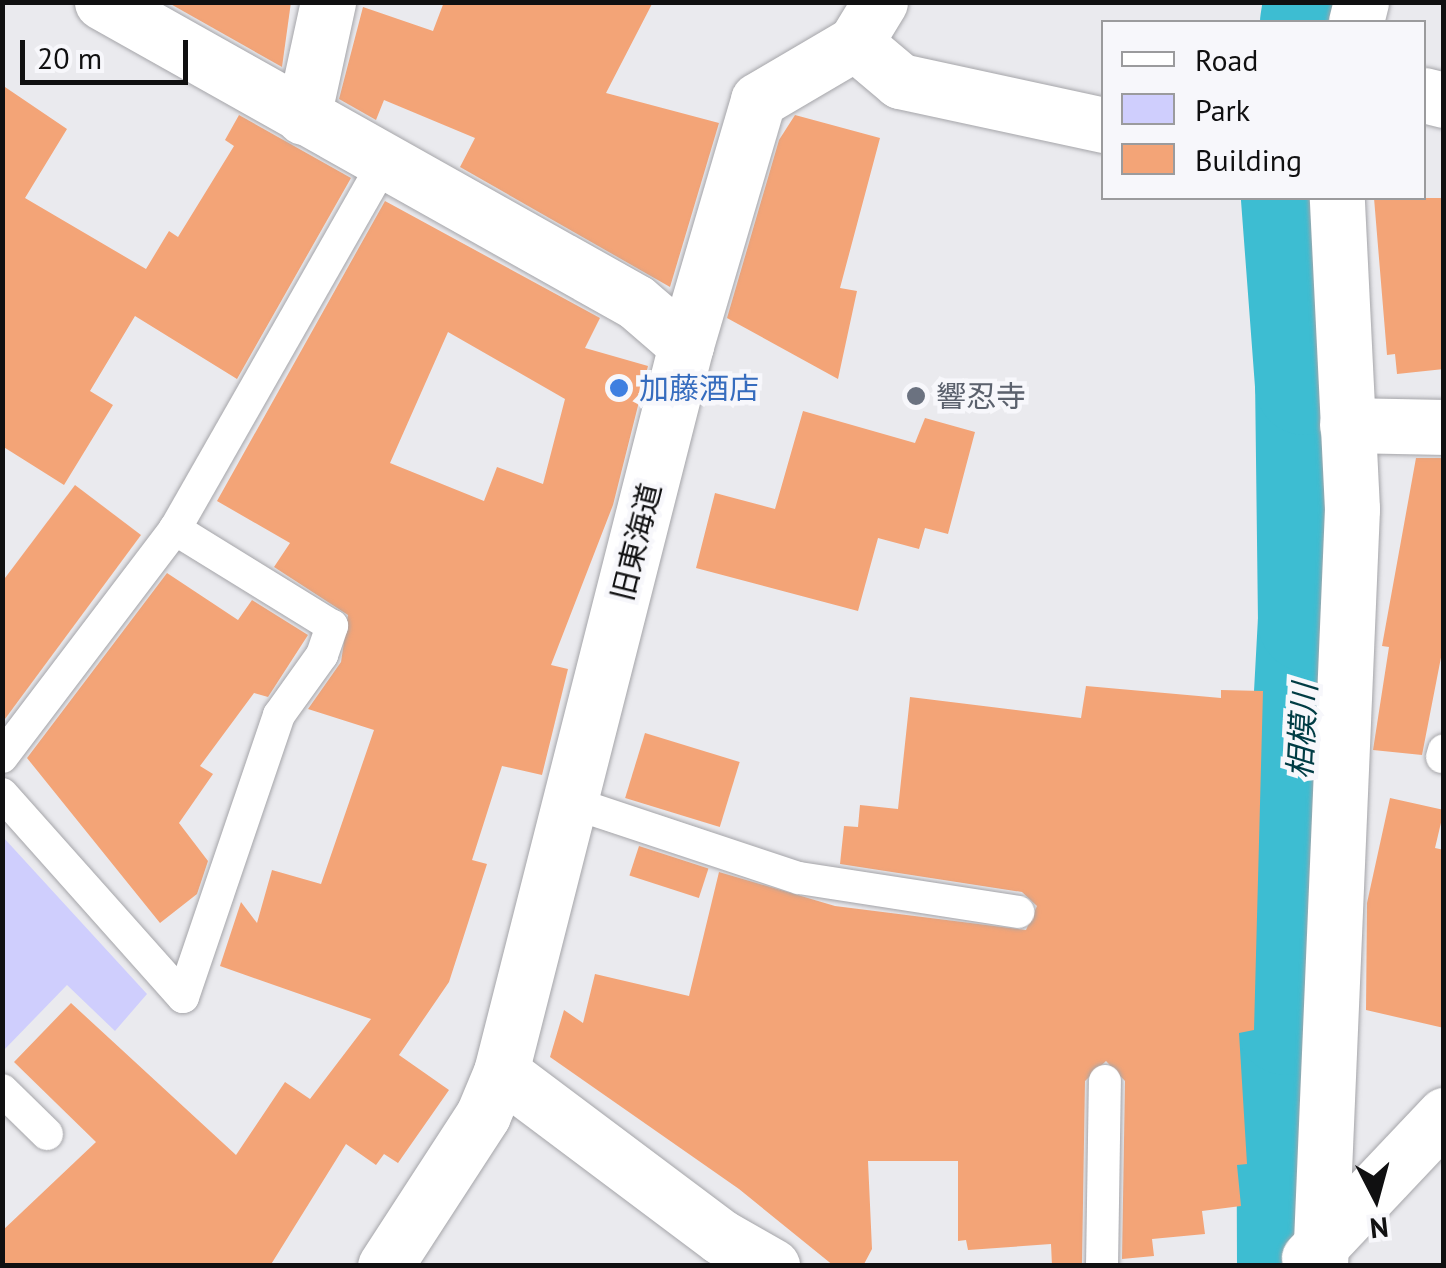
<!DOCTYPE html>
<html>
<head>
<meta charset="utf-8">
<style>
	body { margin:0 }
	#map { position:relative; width:1446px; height:1268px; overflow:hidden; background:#eaeaee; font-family:"PT Sans","Noto Sans JP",sans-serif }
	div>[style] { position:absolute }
	.green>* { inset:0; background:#cfcefd }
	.river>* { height:100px; margin:-50px; padding:0 50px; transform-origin:50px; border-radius:50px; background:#3dbdd2 }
	.building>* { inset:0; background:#f3a477; transform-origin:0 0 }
	.roads { filter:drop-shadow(0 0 2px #a5a5a9) drop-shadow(0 0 2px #a5a5a9) }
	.lane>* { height:32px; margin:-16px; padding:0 16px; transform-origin:16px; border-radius:16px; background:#fff }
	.street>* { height:55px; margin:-27.5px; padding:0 27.5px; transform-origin:27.5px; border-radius:27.5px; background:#fff }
	.dots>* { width:28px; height:28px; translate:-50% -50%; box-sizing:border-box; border:5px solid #f7f7fb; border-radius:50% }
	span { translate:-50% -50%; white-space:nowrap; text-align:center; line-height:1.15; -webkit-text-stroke:9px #f7f7fb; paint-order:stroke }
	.shop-label { font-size:30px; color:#366cbe }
	.left { translate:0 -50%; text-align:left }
	.worship-label { font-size:30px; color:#5b616d }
	.street-label { font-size:30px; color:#101011 }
	.water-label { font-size:32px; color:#003c44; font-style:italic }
	.frame { position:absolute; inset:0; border:5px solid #101011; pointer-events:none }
	.legend { position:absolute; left:1101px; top:20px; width:325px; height:180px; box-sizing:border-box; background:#f7f7fb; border:2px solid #9b9b9d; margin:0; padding:12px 18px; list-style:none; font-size:30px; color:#101011 }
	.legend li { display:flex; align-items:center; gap:20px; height:50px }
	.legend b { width:50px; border:2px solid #9b9b9d }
	.north { position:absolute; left:1326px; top:1148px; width:100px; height:100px; -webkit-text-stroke:8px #f7f7fb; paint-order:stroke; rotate:174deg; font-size:28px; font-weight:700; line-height:40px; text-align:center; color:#101011 }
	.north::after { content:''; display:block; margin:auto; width:35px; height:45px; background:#101011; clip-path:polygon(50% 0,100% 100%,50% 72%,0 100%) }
	.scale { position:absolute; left:20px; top:40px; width:168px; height:45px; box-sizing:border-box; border:5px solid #101011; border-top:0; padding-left:12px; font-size:30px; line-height:35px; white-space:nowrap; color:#101011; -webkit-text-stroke:8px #f7f7fb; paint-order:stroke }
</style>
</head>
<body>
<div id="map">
	<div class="green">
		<i style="clip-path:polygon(3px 837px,147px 994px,115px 1031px,67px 985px,3px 1051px)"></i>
	</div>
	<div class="river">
		<i style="left:1310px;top:22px;width:20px;rotate:-81deg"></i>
		<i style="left:1287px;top:1266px;width:241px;rotate:-90.2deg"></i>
		<i style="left:1286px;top:1025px;width:404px;rotate:-86.9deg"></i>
		<i style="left:1308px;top:622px;width:237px;rotate:-90.7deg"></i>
		<i style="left:1305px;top:385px;width:188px;rotate:-94.3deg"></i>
	</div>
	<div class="building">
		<i style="clip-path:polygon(167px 2px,291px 2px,282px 67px)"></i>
		<i style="clip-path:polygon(444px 2px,653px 2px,606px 93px,719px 123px,670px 287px,460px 167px,475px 138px,384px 100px,376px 120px,339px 99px,363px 7px,433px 31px)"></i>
		<i style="clip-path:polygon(2px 85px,67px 129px,25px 198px,146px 269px,169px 231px,178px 237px,234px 146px,225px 140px,239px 115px,351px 178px,237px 379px,135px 316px,90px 391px,113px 405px,64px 485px,2px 446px)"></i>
		<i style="clip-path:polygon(795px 115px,880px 138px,840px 288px,857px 291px,838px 379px,727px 318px,779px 140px)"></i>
		<i style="clip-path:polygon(1374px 198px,1441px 198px,1444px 369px,1397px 374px,1395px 354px,1387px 355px)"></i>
		<i style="clip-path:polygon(evenodd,385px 201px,600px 318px,585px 348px,648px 366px,613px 505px,551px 665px,568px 669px,542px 775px,502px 766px,472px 860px,487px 864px,449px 982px,399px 1055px,449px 1090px,398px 1163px,384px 1154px,376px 1165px,346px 1144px,270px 1266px,2px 1266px,2px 1231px,96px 1142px,14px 1062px,71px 1003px,236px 1155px,285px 1082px,310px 1099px,371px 1019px,220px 966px,241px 902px,257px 923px,272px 870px,321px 884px,374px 730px,308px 709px,341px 662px,348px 615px,274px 567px,290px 543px,217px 501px,385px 201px,448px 332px,565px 399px,543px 484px,497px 467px,484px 501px,390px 463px,448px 332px)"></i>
		<i style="clip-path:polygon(803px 411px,915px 443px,925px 418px,975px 432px,948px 534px,925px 528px,919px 549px,878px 538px,858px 611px,696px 568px,715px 493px,775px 509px)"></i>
		<i style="clip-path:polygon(1416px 458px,1444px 458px,1444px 642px,1422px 755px,1373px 750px,1389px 647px,1382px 646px)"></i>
		<i style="clip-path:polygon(75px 485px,141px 535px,2px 723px,2px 582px)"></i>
		<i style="clip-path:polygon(167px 573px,238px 620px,252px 600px,308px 635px,268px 697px,254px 693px,200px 766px,213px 774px,179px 823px,208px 861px,197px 894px,160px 923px,27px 758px)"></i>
		<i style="clip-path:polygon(1086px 686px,1221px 698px,1221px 690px,1263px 691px,1254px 1030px,1239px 1033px,1247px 1164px,1237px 1165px,1241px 1206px,1202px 1211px,1205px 1234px,1152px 1239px,1154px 1256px,1122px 1259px,1125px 1081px,1106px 1061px,1085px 1081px,1082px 1263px,1052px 1266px,1051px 1244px,968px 1250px,966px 1240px,958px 1241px,958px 1161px,868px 1161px,872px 1249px,863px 1266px,834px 1266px,739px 1189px,550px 1057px,564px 1010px,583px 1023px,595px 974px,689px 996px,719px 872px,835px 906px,1026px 930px,1037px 906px,1022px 892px,840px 864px,844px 826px,858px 827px,860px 805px,898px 809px,910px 697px,1081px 718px)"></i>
		<i style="left:645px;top:733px;width:99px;height:68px;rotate:17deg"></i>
		<i style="clip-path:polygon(1390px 798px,1444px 810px,1435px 848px,1444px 850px,1444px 1028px,1366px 1010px,1367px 903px)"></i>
		<i style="left:639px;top:846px;width:73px;height:31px;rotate:18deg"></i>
	</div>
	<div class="roads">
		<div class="lane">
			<i style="left:2px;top:757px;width:286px;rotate:-52.8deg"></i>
			<i style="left:175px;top:529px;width:420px;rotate:-60.3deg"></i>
			<i style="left:1442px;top:757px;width:7px;rotate:-74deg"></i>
			<i style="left:2px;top:794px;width:272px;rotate:48.3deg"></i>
			<i style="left:183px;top:997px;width:298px;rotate:-71.2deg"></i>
			<i style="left:279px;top:715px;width:74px;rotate:-54.4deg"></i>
			<i style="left:322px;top:655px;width:31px;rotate:-71deg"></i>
			<i style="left:332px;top:626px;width:185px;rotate:-148.3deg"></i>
			<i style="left:570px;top:802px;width:241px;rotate:18.4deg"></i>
			<i style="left:799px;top:878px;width:222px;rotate:8.8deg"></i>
			<i style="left:2px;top:1090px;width:63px;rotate:44.4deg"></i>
			<i style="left:1102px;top:1266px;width:185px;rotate:-89.1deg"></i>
		</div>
		<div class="street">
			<i style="left:102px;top:2px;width:612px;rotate:29.33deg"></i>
			<i style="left:636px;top:302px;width:66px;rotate:40.7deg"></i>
			<i style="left:686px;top:345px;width:750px;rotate:104.28deg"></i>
			<i style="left:501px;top:1072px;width:275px;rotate:36.9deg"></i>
			<i style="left:721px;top:1237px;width:59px;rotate:29.6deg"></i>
			<i style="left:1356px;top:22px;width:21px;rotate:-76deg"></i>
			<i style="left:855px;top:43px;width:59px;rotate:40.2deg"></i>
			<i style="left:900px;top:81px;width:209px;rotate:12.2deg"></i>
			<i style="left:1424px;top:95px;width:21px;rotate:14deg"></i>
			<i style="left:303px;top:117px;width:118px;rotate:-77.7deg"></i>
			<i style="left:686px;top:345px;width:255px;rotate:-73.6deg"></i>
			<i style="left:758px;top:100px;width:113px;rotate:-30.4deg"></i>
			<i style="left:855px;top:43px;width:48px;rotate:-58.6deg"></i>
			<i style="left:1347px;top:425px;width:97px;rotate:1.2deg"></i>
			<i style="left:1309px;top:1258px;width:197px;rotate:-46.6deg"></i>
			<i style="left:385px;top:1266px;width:180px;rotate:-57deg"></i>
			<i style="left:483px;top:1115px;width:47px;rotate:-67.3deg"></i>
			<i style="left:1320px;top:1266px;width:758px;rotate:-87.58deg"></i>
			<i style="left:1352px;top:509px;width:311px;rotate:-92.8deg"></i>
		</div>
	</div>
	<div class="dots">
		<i style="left:619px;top:388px;background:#3f7fe0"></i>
		<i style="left:916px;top:396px;background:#6b7280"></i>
	</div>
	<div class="shop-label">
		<span class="left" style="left:639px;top:388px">加藤酒店</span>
	</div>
	<div class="worship-label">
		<span class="left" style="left:936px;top:396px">響忍寺</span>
	</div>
	<div class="street-label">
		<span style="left:636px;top:542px;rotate:-76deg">旧東海道</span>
	</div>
	<div class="water-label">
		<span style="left:1302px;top:731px;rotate:-87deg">相模川</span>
	</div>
	<div class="frame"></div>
	<ul class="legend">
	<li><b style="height:12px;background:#fff"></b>Road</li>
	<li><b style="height:28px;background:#cfcefd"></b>Park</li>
	<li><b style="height:28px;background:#f3a477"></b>Building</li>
	</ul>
	<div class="north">N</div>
	<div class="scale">20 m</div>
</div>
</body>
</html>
